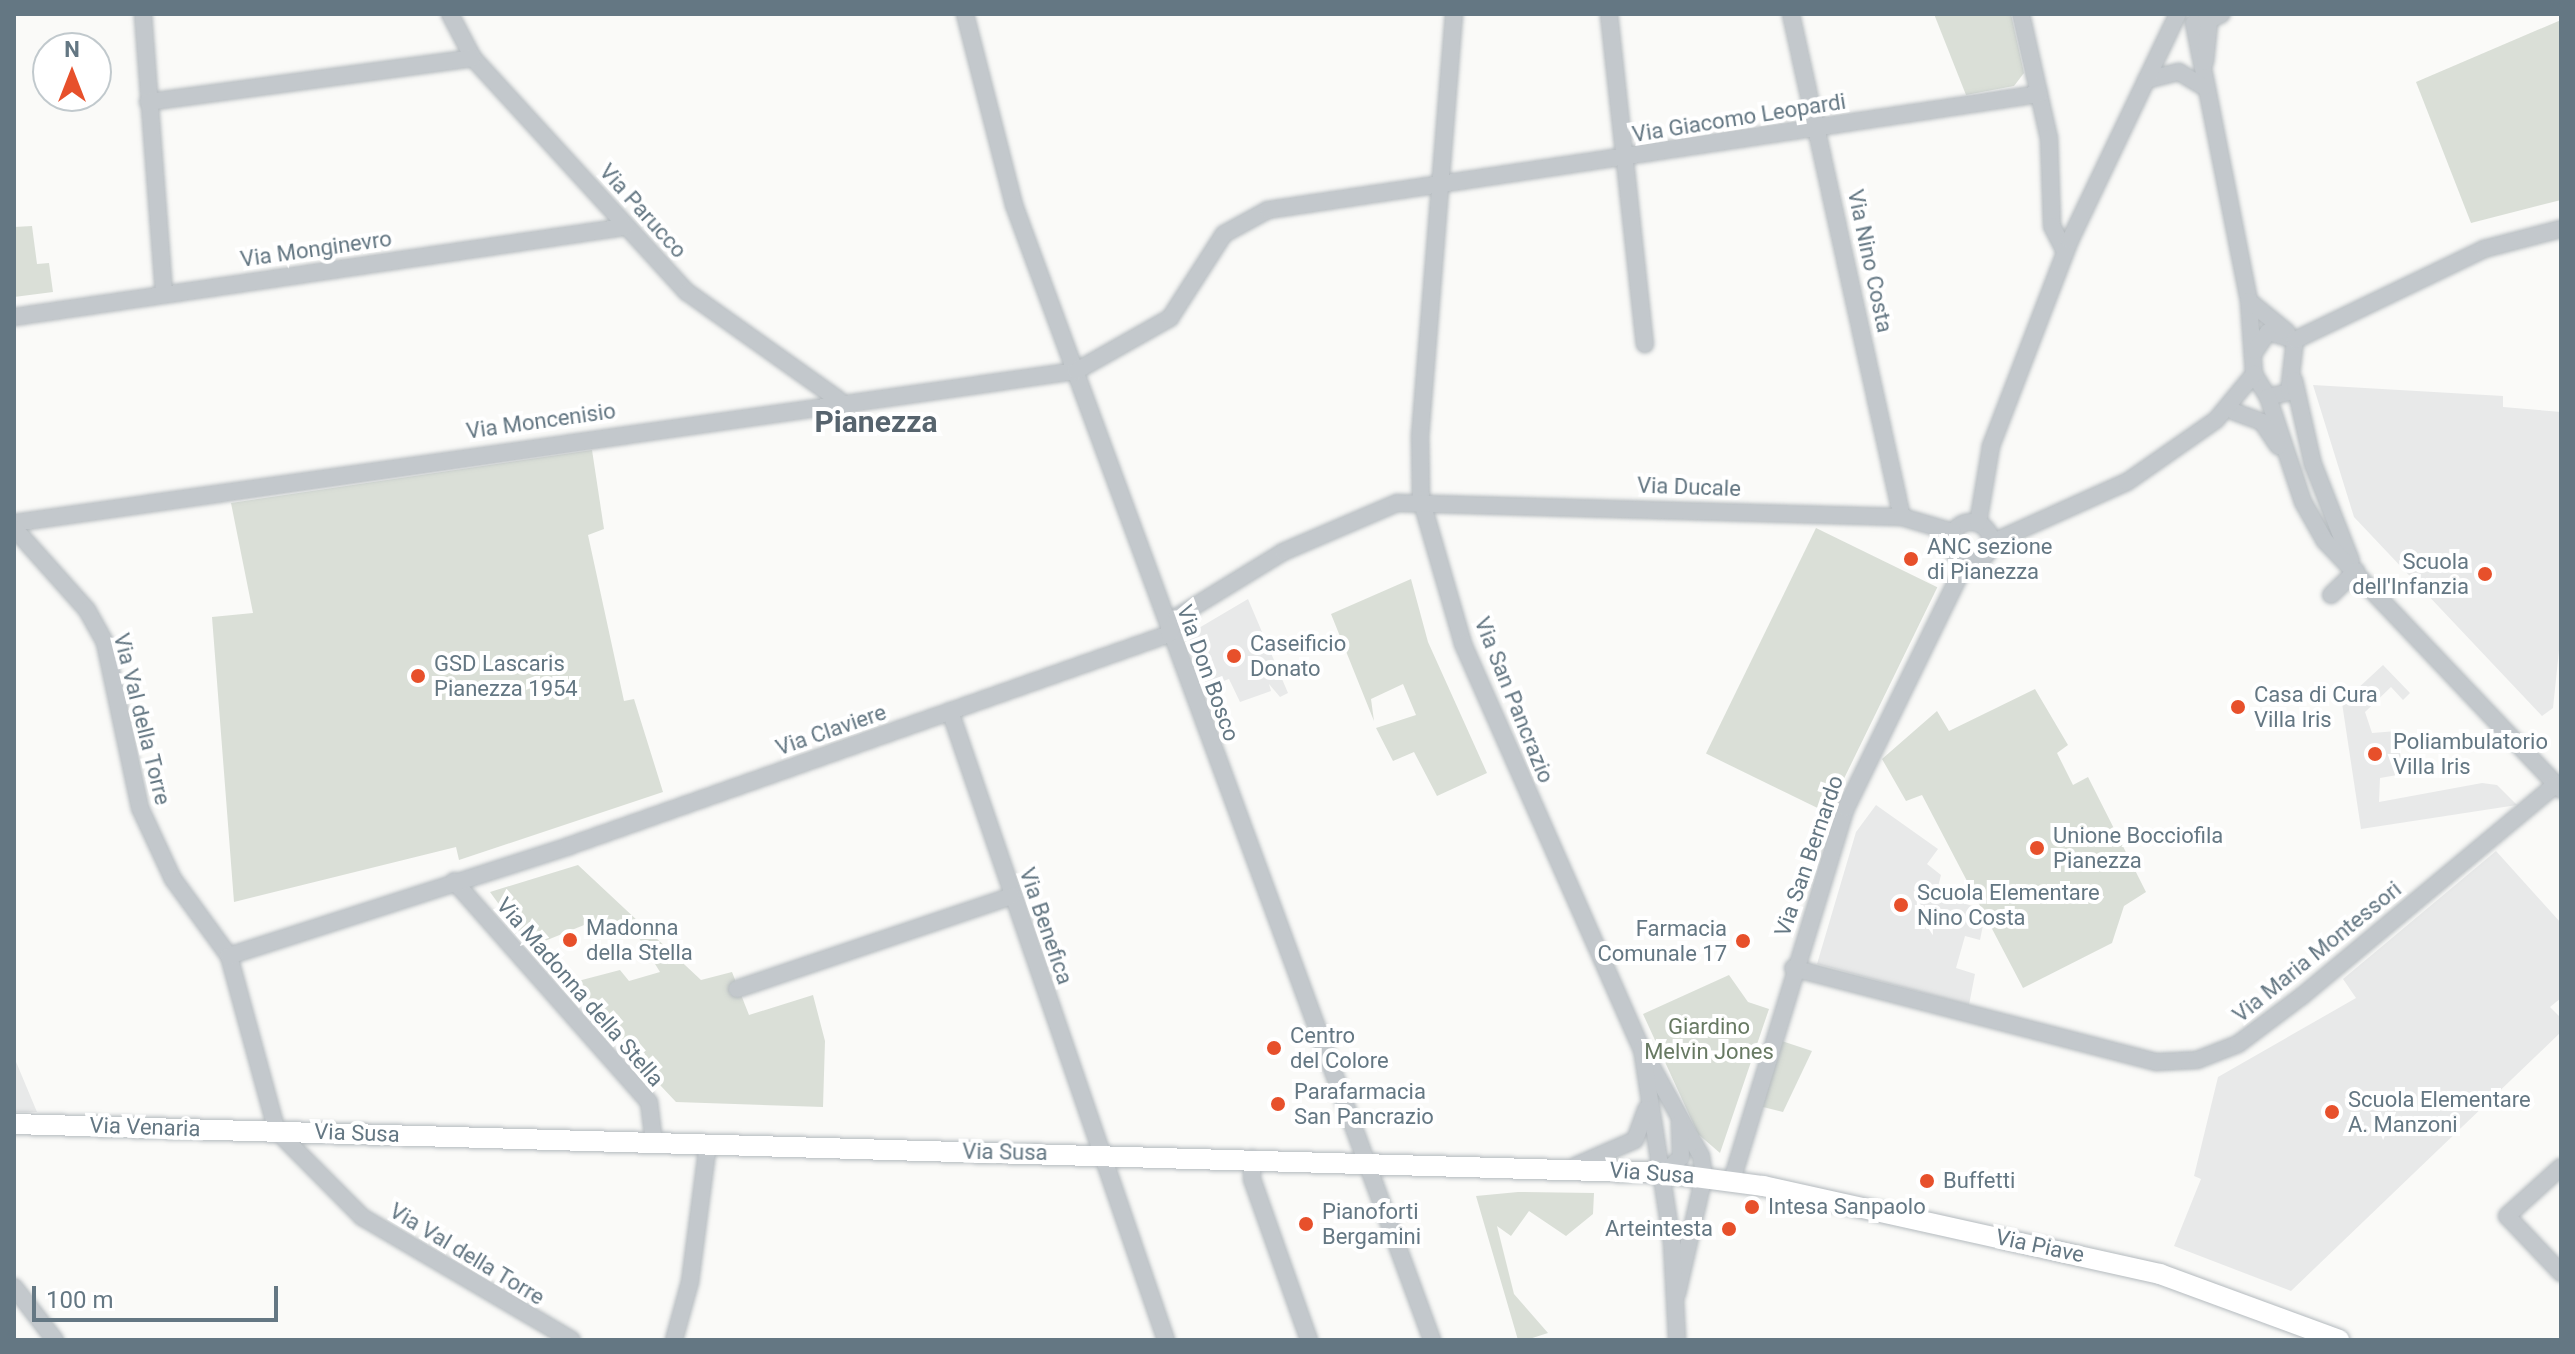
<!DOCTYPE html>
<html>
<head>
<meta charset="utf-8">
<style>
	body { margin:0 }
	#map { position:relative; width:2575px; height:1354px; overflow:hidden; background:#fafaf8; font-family:Roboto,sans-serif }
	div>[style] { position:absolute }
	.built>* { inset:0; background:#e8e9e9 }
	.green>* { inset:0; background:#dadfd7; transform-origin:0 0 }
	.roads { filter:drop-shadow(0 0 2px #b4babe) drop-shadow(0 0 2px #b4babe) }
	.minor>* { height:16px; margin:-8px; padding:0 8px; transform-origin:8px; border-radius:8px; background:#c3c8cc }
	.minor>.ring { margin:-8px; padding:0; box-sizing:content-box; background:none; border:16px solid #c3c8cc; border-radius:50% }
	.major>* { height:20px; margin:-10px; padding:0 10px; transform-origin:10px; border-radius:10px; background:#fff }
	.dots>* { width:22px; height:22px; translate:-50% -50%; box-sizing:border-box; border:4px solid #fff; border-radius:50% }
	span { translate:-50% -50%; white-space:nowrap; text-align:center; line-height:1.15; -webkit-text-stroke:8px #fff; paint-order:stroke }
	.street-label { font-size:22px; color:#647783 }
	.poi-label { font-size:22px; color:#647783 }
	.left { translate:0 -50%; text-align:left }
	.right { translate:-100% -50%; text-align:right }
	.park-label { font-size:22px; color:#687a63 }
	.district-label { font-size:30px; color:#57646e; font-weight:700 }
	.frame { position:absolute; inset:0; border:16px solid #647783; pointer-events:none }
	.north { position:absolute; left:32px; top:32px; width:80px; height:80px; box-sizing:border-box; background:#fff; border:2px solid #c1c9cd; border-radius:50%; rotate:0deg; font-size:22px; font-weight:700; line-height:32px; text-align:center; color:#647783 }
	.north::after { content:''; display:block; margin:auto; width:28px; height:36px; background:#e7502b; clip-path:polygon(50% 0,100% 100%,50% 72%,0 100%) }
	.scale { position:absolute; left:32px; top:1286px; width:246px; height:36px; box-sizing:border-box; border:4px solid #647783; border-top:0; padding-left:10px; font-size:24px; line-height:28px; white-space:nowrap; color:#647783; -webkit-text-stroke:6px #fff; paint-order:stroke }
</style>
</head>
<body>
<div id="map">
	<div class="built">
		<i style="clip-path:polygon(2313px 385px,2503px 396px,2503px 407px,2561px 412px,2561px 631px,2553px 708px,2542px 716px,2354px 517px)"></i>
		<i style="clip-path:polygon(1248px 599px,1288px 693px,1280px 697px,1269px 684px,1271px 691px,1240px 702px,1229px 679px,1207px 687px,1187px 635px)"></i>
		<i style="clip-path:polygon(2383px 665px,2410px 693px,2403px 700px,2391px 687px,2365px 712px,2372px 733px,2397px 731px,2403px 774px,2380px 778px,2379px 802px,2482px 783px,2497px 785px,2517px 805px,2361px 829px,2342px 703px)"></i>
		<i style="clip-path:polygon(1876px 805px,1938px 849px,1927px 864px,1941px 875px,1936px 895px,1986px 910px,1980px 940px,1965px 936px,1956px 968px,1975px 974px,1969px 1005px,1817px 964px,1856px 832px)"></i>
		<i style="clip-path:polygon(2496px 851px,2561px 923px,2561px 998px,2550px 1007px,2561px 1018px,2561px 1032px,2291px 1291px,2174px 1246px,2201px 1179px,2194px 1176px,2218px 1077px,2356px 998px,2343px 979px)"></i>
		<i style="clip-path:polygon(14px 1057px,37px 1112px,14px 1112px)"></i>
	</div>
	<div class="green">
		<i style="clip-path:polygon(1934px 14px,2011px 14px,2024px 73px,2014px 86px,1966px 95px)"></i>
		<i style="clip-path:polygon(2561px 20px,2561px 200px,2471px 223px,2416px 82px)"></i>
		<i style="clip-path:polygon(32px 226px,37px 264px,49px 263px,53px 292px,14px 297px,14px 227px)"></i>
		<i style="clip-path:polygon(592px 450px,604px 529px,588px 535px,624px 701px,634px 699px,663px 792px,459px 860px,456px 847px,234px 902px,212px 617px,253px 613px,231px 503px)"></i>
		<i style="left:1816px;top:528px;width:135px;height:251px;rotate:26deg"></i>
		<i style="clip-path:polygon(1411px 579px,1428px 642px,1487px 773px,1437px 796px,1414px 752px,1393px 761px,1376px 728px,1416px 715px,1403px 684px,1371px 699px,1374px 721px,1331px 614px)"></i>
		<i style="clip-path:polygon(2035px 689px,2068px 745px,2057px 753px,2073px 785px,2088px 777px,2146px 892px,2124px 906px,2112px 943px,2023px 988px,1922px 795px,1906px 801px,1882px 759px,1937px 711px,1949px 731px)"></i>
		<i style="clip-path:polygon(578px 865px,701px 980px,732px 972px,749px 1015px,813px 995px,825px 1041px,823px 1107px,676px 1102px,581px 1001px,578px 981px,620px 970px,629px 981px,660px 972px,628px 920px,592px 929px,589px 923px,530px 947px,490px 892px)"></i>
		<i style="clip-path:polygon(1729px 975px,1748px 1002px,1769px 1009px,1720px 1153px,1698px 1134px,1643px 1014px)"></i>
		<i style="clip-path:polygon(1773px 1038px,1812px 1051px,1783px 1112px,1763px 1107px)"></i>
		<i style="clip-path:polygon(1518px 1192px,1594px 1193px,1593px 1214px,1566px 1236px,1529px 1211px,1511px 1236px,1497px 1226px,1514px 1294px,1548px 1333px,1526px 1340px,1518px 1340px,1476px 1196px)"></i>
	</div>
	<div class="roads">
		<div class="minor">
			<i style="left:143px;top:14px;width:281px;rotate:85.7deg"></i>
			<i style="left:450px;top:14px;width:50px;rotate:62.4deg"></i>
			<i style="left:473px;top:58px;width:317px;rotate:47.6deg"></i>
			<i style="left:687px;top:292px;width:186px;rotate:35.4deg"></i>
			<i style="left:965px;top:14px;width:197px;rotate:75.6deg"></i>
			<i style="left:1014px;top:205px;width:1210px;rotate:69.78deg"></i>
			<i style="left:1454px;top:14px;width:422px;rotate:94.6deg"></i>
			<i style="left:1420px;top:435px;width:64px;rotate:89.1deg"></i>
			<i style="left:1421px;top:499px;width:151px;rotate:73.8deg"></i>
			<i style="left:1463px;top:644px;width:443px;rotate:66.2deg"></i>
			<i style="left:1642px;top:1049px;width:122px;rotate:61.1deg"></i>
			<i style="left:1701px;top:1156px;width:20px;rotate:81deg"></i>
			<i style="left:1704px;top:1176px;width:121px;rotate:102.9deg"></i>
			<i style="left:1609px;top:14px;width:332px;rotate:83.8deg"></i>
			<i style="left:1791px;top:14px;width:515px;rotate:77.56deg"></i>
			<i style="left:2021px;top:14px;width:127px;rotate:77.3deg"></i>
			<i style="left:2049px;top:138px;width:88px;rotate:88deg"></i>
			<i style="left:2052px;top:226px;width:29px;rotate:63deg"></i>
			<i style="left:2194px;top:23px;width:283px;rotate:78.8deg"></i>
			<i style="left:2249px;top:301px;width:73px;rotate:86.1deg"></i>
			<i style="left:2254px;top:374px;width:27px;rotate:59deg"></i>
			<i style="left:2268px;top:397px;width:22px;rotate:-13deg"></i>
			<i style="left:2289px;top:392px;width:52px;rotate:-83.4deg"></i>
			<i style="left:2295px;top:340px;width:28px;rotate:-163deg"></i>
			<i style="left:2268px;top:332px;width:23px;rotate:124deg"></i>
			<i style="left:2199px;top:25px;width:25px;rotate:-26deg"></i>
			<i style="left:2205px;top:62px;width:37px;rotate:-84deg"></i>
			<i style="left:2146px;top:80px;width:34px;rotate:-14deg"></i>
			<i style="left:2179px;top:72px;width:29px;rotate:31deg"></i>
			<i style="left:148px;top:102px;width:328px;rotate:-7.7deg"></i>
			<i style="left:2249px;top:301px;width:49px;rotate:39.2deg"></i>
			<i style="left:14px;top:317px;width:617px;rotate:-8.39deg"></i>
			<i style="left:2295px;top:340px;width:210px;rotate:-25.7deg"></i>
			<i style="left:2484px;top:249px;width:80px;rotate:-14.6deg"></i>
			<i style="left:2294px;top:380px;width:86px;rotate:77.3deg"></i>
			<i style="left:2313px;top:464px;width:104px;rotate:68.6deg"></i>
			<i style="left:2268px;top:397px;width:111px;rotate:71.6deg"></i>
			<i style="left:2303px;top:502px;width:45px;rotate:60.6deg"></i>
			<i style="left:2325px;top:541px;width:343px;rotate:46.5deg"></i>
			<i style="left:2235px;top:412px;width:29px;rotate:20deg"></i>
			<i style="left:2262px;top:422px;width:29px;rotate:56deg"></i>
			<i class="ring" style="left:1951px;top:522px;width:24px;height:24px"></i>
			<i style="left:14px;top:523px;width:1073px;rotate:-8.15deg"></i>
			<i style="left:1076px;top:371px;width:108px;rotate:-29.4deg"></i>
			<i style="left:1170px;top:318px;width:100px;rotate:-57.3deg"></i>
			<i style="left:1224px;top:234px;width:50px;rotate:-28.6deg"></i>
			<i style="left:1268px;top:210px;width:780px;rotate:-8.56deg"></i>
			<i style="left:1978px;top:523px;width:78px;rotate:-80.4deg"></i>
			<i style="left:1991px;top:446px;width:221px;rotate:-69deg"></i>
			<i style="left:2070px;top:240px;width:250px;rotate:-64.5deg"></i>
			<i style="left:14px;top:528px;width:110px;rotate:48.3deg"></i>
			<i style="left:87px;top:610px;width:38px;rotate:61deg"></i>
			<i style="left:105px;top:643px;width:169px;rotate:78deg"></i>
			<i style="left:140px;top:808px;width:78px;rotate:65.1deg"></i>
			<i style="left:173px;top:879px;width:95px;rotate:54deg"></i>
			<i style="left:229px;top:956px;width:181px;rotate:74.7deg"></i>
			<i style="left:277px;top:1131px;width:121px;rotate:45.3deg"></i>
			<i style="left:362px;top:1217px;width:243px;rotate:30.4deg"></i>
			<i style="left:1991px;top:543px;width:149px;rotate:-24.2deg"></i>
			<i style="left:2127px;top:482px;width:108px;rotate:-34.9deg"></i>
			<i style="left:2216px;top:420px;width:60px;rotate:-50.4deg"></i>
			<i style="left:2331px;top:595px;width:35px;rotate:-44deg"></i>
			<i style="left:950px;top:711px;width:665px;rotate:71.05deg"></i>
			<i style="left:454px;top:881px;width:295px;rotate:48.6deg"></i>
			<i style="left:649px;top:1102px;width:39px;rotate:83deg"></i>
			<i style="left:229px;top:956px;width:357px;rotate:-17.9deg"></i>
			<i style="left:569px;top:846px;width:636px;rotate:-19.46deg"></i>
			<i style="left:1169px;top:634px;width:19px;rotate:-65deg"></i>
			<i style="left:1177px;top:617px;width:124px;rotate:-31.5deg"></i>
			<i style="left:1283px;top:552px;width:124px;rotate:-23.3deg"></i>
			<i style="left:1397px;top:503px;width:505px;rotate:1.59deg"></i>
			<i style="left:1902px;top:517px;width:53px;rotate:16.4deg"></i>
			<i style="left:1793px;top:968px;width:376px;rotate:14.5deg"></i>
			<i style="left:2157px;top:1062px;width:40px;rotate:-2.9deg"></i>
			<i style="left:2197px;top:1060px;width:44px;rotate:-21.3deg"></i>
			<i style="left:2238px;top:1044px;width:80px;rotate:-36.9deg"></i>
			<i style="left:2302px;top:996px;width:331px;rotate:-39.8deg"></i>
			<i style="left:737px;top:989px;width:290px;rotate:-18.7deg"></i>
			<i style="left:1642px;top:1049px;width:196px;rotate:81.2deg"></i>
			<i style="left:1672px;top:1243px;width:97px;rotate:87deg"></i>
			<i style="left:1252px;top:1158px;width:21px;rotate:90deg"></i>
			<i style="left:1252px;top:1179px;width:171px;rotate:70.5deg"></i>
			<i style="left:1575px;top:1166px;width:65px;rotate:-23.4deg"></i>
			<i style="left:1635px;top:1140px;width:33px;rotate:-70deg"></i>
			<i style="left:2561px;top:1167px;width:73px;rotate:137.8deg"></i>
			<i style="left:2507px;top:1216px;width:79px;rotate:46.5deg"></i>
			<i style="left:1664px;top:1173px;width:23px;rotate:-43deg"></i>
			<i style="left:1681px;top:1157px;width:34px;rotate:-92deg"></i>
			<i style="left:1732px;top:1180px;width:389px;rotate:-73deg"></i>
			<i style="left:1846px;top:808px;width:274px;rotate:-64deg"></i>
			<i style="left:14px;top:1287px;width:67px;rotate:52.3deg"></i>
			<i style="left:674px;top:1340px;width:60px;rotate:-74.6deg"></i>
			<i style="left:690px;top:1282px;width:139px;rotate:-82.6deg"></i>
		</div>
		<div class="major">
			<i style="left:14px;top:1124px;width:1651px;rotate:1.7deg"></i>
			<i style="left:1664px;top:1173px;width:100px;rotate:7.5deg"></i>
			<i style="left:1763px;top:1186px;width:407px;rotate:12.5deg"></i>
			<i style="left:2160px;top:1274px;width:191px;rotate:20.2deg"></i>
		</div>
	</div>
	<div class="dots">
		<i style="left:1911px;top:559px;background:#e7502b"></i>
		<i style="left:2485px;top:574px;background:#e7502b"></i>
		<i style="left:1234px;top:656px;background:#e7502b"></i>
		<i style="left:418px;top:676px;background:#e7502b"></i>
		<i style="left:2238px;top:707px;background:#e7502b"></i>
		<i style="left:2375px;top:754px;background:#e7502b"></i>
		<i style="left:2037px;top:848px;background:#e7502b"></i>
		<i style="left:1901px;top:905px;background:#e7502b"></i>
		<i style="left:570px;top:940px;background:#e7502b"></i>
		<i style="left:1743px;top:941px;background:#e7502b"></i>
		<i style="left:1274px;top:1048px;background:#e7502b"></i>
		<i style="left:1278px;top:1104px;background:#e7502b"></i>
		<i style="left:2332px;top:1112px;background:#e7502b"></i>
		<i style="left:1927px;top:1181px;background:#e7502b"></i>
		<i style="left:1752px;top:1207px;background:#e7502b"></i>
		<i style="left:1306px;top:1224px;background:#e7502b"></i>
		<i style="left:1729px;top:1229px;background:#e7502b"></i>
	</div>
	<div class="street-label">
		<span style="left:1739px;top:118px;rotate:-9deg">Via Giacomo Leopardi</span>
		<span style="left:643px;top:211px;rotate:48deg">Via Parucco</span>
		<span style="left:316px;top:249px;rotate:-8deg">Via Monginevro</span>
		<span style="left:1870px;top:261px;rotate:78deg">Via Nino Costa</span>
		<span style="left:541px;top:421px;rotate:-8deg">Via Moncenisio</span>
		<span style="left:1689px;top:487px;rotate:2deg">Via Ducale</span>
		<span style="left:1208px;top:673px;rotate:70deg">Via Don Bosco</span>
		<span style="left:1514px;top:700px;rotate:68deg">Via San Pancrazio</span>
		<span style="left:142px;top:719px;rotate:76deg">Via Val della Torre</span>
		<span style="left:831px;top:730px;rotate:-19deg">Via Claviere</span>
		<span style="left:1809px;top:856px;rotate:-71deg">Via San Bernardo</span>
		<span style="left:1046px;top:926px;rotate:71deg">Via Benefica</span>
		<span style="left:2317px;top:952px;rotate:-39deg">Via Maria Montessori</span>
		<span style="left:580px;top:992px;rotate:49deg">Via Madonna della Stella</span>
		<span style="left:145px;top:1127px;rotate:2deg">Via Venaria</span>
		<span style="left:357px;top:1133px;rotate:2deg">Via Susa</span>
		<span style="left:1005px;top:1152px;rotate:1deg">Via Susa</span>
		<span style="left:1652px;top:1173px;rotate:4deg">Via Susa</span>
		<span style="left:2040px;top:1246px;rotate:12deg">Via Piave</span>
		<span style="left:467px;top:1254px;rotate:31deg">Via Val della Torre</span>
	</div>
	<div class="poi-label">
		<span class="left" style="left:1927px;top:559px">ANC sezione<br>di Pianezza</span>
		<span class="right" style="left:2469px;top:574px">Scuola<br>dell'Infanzia</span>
		<span class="left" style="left:1250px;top:656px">Caseificio<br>Donato</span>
		<span class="left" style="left:434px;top:676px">GSD Lascaris<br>Pianezza 1954</span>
		<span class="left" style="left:2254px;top:707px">Casa di Cura<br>Villa Iris</span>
		<span class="left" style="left:2393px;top:754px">Poliambulatorio<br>Villa Iris</span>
		<span class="left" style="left:2053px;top:848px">Unione Bocciofila<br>Pianezza</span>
		<span class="left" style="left:1917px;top:905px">Scuola Elementare<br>Nino Costa</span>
		<span class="left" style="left:586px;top:940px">Madonna<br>della Stella</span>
		<span class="right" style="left:1727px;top:941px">Farmacia<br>Comunale 17</span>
		<span class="left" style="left:1290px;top:1048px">Centro<br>del Colore</span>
		<span class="left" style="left:1294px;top:1104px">Parafarmacia<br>San Pancrazio</span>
		<span class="left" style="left:2348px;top:1112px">Scuola Elementare<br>A. Manzoni</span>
		<span class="left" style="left:1943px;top:1181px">Buffetti</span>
		<span class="left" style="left:1768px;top:1207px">Intesa Sanpaolo</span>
		<span class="left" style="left:1322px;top:1224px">Pianoforti<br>Bergamini</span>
		<span class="right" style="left:1713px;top:1229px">Arteintesta</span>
	</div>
	<div class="park-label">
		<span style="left:1709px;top:1039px">Giardino<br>Melvin Jones</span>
	</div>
	<div class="district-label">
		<span style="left:876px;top:422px">Pianezza</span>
	</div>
	<div class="frame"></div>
	<div class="north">N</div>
	<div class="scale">100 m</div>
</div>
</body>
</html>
